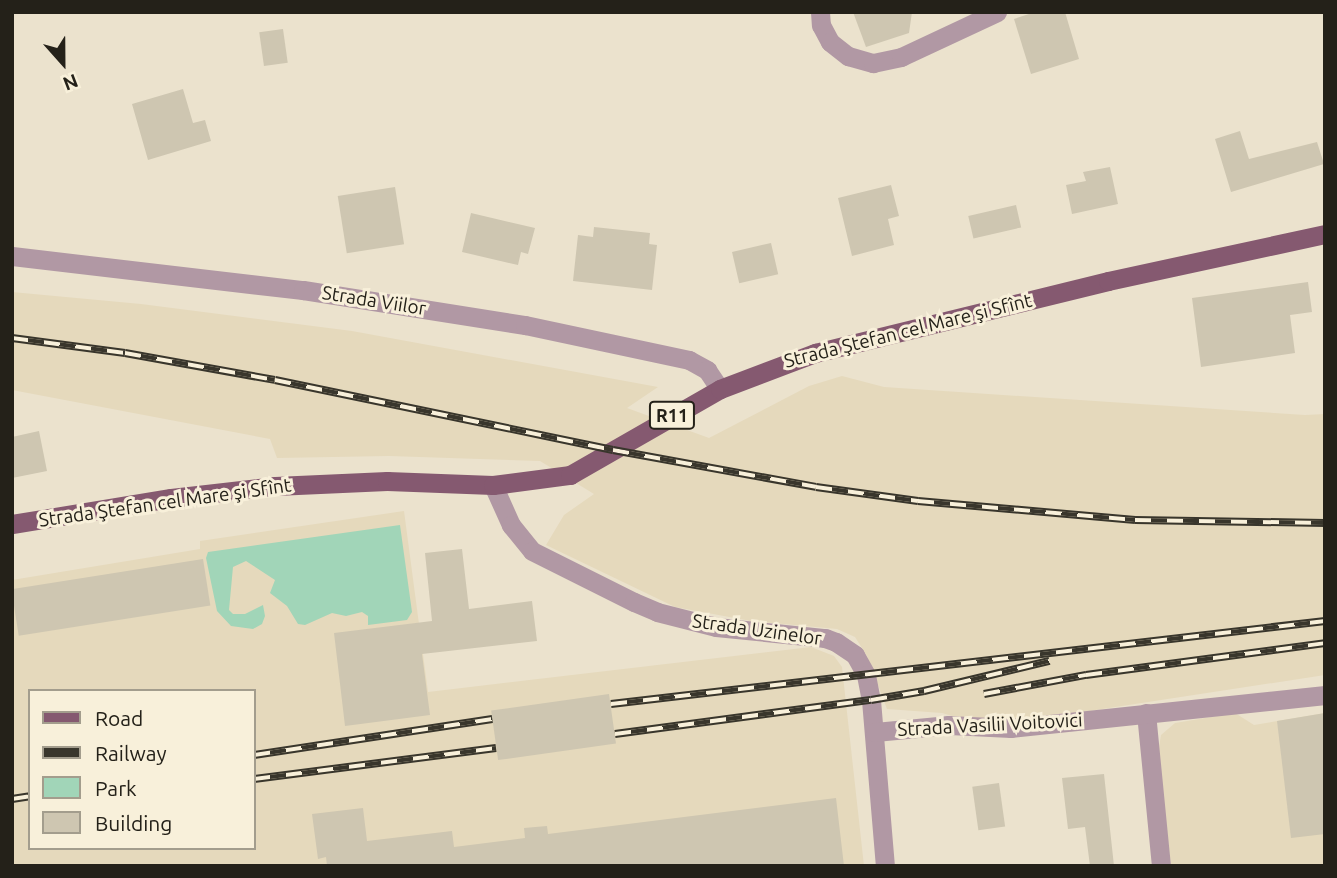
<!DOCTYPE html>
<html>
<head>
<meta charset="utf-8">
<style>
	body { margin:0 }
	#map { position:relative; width:1337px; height:878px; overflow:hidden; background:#ebe2cd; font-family:Ubuntu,sans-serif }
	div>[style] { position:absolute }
	.built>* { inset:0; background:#e5d9bc }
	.green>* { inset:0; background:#a1d5b8 }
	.building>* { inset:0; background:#cec6b1; transform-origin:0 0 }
	.minor>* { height:19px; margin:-9.5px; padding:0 9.5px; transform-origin:9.5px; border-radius:9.5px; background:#b198a4 }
	.primary>* { height:19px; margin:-9.5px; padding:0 9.5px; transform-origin:9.5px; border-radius:9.5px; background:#855970 }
	.rail>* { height:8px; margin-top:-4px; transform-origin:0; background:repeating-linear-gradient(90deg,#f8f0da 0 16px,#39362c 0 32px); box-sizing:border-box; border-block:2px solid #39362c }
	span { translate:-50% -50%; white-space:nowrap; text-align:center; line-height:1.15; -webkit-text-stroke:6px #f8f0da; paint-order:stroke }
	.shield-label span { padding:2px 5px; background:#f8f0da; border:2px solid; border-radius:5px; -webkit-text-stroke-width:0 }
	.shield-label { font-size:18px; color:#242119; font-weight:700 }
	.street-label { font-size:19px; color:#242119 }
	.frame { position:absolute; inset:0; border:14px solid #242119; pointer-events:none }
	.legend { position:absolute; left:28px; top:689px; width:228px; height:161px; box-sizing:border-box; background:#f8f0da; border:2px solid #a39d8d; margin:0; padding:9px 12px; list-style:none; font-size:21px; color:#242119 }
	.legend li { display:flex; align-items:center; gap:14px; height:35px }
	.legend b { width:35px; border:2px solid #a39d8d }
	.north { position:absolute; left:28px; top:28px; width:70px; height:70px; -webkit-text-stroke:5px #f8f0da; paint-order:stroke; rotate:159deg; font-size:19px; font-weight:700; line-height:28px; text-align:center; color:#242119 }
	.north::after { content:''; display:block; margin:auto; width:24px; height:32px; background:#242119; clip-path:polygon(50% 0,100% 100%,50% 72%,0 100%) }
</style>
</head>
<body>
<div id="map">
	<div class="built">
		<i style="clip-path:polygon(12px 292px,141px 304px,352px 331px,658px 387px,627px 408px,709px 438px,809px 386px,842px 376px,884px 387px,1305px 415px,1325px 414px,1325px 675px,1005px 724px,973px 722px,942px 713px,887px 709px,867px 656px,855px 637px,837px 629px,751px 621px,675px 607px,546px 545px,564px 515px,594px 494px,540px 461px,389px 456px,277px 458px,270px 439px,12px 390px)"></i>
		<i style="clip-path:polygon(evenodd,404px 511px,428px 692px,811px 647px,834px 656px,842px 667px,864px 866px,12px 866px,12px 580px,200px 549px,200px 541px,404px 511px,30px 691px,254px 691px,254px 848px,30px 848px,30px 691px)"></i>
		<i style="clip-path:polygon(1235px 713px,1254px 725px,1325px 713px,1325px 866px,1171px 866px,1158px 753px,1161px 735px,1175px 723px)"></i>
	</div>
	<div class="green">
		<i style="clip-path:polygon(400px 525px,412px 612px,407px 620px,368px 625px,368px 616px,362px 612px,346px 616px,332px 613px,305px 625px,298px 624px,287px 606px,270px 593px,275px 580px,246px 561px,233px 567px,229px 610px,233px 614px,245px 614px,263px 605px,265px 616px,262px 624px,253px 629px,231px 626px,217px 611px,206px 558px,208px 552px)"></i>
	</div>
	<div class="building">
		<i style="clip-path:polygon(853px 12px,912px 12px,909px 33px,866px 47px)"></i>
		<i style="clip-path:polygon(1035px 12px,1065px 12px,1079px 59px,1031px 74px,1014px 19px)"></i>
		<i style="left:283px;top:29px;width:34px;height:24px;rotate:82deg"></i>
		<i style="clip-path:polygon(183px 89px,193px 123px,205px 120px,211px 141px,148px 160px,132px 104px)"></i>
		<i style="clip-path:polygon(1240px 131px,1249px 159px,1317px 142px,1324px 164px,1231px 192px,1215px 139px)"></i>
		<i style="clip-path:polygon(1110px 167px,1118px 204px,1072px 214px,1066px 185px,1086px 181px,1083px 172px)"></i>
		<i style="clip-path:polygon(891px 185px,899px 216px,888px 219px,894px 245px,852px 256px,838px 198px)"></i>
		<i style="left:395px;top:187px;width:58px;height:58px;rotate:81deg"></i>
		<i style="left:1016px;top:205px;width:23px;height:49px;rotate:77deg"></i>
		<i style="clip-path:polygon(471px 213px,535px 228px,528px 254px,521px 252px,518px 265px,462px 252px)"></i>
		<i style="clip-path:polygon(594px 227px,650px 233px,649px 244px,657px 245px,652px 290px,573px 281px,578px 235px,593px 237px)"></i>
		<i style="left:771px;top:243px;width:32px;height:40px;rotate:77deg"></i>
		<i style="clip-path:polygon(1308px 282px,1312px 312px,1290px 315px,1295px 353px,1201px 367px,1192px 298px)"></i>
		<i style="clip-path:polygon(39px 431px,47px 471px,12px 478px,12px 437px)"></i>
		<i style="clip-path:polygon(462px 549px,469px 609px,532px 601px,537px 641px,422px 654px,430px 715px,345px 726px,334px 633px,432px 621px,425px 553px)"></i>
		<i style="left:203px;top:559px;width:47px;height:194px;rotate:81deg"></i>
		<i style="left:609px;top:694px;width:50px;height:119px;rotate:82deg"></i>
		<i style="clip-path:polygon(1325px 713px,1325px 834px,1291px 838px,1277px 721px)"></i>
		<i style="clip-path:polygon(1104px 774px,1114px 866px,1090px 866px,1085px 827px,1068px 829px,1062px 778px)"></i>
		<i style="left:999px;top:783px;width:44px;height:27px;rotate:82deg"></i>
		<i style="clip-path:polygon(836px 798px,844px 866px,327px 866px,326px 857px,318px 859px,312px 814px,363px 808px,367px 841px,452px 831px,454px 847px,525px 838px,524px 828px,547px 826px,548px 834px)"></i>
	</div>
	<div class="minor">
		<i style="left:820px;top:12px;width:13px;rotate:86deg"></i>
		<i style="left:821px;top:25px;width:19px;rotate:62deg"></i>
		<i style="left:830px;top:42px;width:23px;rotate:38deg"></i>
		<i style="left:848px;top:56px;width:26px;rotate:16deg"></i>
		<i style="left:873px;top:63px;width:29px;rotate:-12deg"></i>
		<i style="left:901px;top:57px;width:106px;rotate:-25.1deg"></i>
		<i style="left:12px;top:256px;width:293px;rotate:6.7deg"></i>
		<i style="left:303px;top:290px;width:225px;rotate:9deg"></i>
		<i style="left:525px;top:325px;width:168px;rotate:12deg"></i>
		<i style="left:689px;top:360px;width:21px;rotate:29deg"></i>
		<i style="left:707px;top:370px;width:23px;rotate:56deg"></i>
		<i style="left:493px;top:485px;width:44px;rotate:65.8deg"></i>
		<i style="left:511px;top:525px;width:33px;rotate:51deg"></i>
		<i style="left:532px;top:551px;width:114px;rotate:26.6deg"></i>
		<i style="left:634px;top:602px;width:25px;rotate:23deg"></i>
		<i style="left:657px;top:612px;width:61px;rotate:14.3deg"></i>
		<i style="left:716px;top:627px;width:110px;rotate:5.8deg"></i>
		<i style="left:825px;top:638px;width:12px;rotate:20deg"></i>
		<i style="left:836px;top:642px;width:23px;rotate:34deg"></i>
		<i style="left:855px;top:655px;width:23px;rotate:61deg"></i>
		<i style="left:866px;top:675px;width:25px;rotate:79deg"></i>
		<i style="left:871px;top:700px;width:167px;rotate:85.2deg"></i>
		<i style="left:1146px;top:713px;width:154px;rotate:84.4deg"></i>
		<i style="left:875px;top:732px;width:74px;rotate:-5.4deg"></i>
		<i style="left:949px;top:725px;width:62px;rotate:2.8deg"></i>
		<i style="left:1011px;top:728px;width:316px;rotate:-6deg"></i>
	</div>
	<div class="primary">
		<i style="left:12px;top:524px;width:161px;rotate:-9.3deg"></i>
		<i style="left:171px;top:498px;width:105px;rotate:-6.6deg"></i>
		<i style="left:275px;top:486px;width:112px;rotate:-2.6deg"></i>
		<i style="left:387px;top:481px;width:106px;rotate:2.2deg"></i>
		<i style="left:493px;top:485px;width:78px;rotate:-7.4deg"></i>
		<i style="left:570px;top:475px;width:173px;rotate:-29.8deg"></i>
		<i style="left:720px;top:389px;width:102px;rotate:-20.8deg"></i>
		<i style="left:815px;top:353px;width:302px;rotate:-13.8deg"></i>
		<i style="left:1108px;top:281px;width:222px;rotate:-12.2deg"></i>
	</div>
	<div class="rail">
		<i style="left:12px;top:338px;width:114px;rotate:7.6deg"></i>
		<i style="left:125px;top:353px;width:152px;rotate:10.2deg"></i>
		<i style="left:275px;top:380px;width:345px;rotate:11.7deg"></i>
		<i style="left:613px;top:450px;width:206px;rotate:10.3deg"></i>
		<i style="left:816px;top:487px;width:103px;rotate:7.8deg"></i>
		<i style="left:918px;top:501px;width:218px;rotate:5deg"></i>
		<i style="left:1135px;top:520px;width:190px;rotate:0.9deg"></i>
		<i style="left:984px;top:694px;width:104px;rotate:-10.6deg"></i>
		<i style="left:1086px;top:675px;width:241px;rotate:-7.6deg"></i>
		<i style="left:611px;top:704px;width:719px;rotate:-6.63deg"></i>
		<i style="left:615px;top:734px;width:258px;rotate:-7.6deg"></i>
		<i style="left:871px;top:700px;width:54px;rotate:-9.6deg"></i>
		<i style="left:924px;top:691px;width:129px;rotate:-13.5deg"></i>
		<i style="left:254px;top:755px;width:241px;rotate:-8.6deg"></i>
		<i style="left:254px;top:779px;width:244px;rotate:-7.3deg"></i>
		<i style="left:12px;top:799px;width:18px;rotate:-9deg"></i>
	</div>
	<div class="shield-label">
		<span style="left:672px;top:415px">R11</span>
	</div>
	<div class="street-label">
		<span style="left:374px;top:301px;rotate:9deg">Strada Viilor</span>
		<span style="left:908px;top:331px;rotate:-14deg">Strada Ştefan cel Mare şi Sfînt</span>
		<span style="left:165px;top:503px;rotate:-8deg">Strada Ştefan cel Mare şi Sfînt</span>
		<span style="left:757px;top:630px;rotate:8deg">Strada Uzinelor</span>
		<span style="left:990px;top:725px;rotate:-3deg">Strada Vasilii Voitovici</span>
	</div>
	<div class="frame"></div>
	<ul class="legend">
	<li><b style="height:9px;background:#855970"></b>Road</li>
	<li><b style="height:9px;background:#39362c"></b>Railway</li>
	<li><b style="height:19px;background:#a1d5b8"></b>Park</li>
	<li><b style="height:19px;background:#cec6b1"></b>Building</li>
	</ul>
	<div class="north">N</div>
</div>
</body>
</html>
